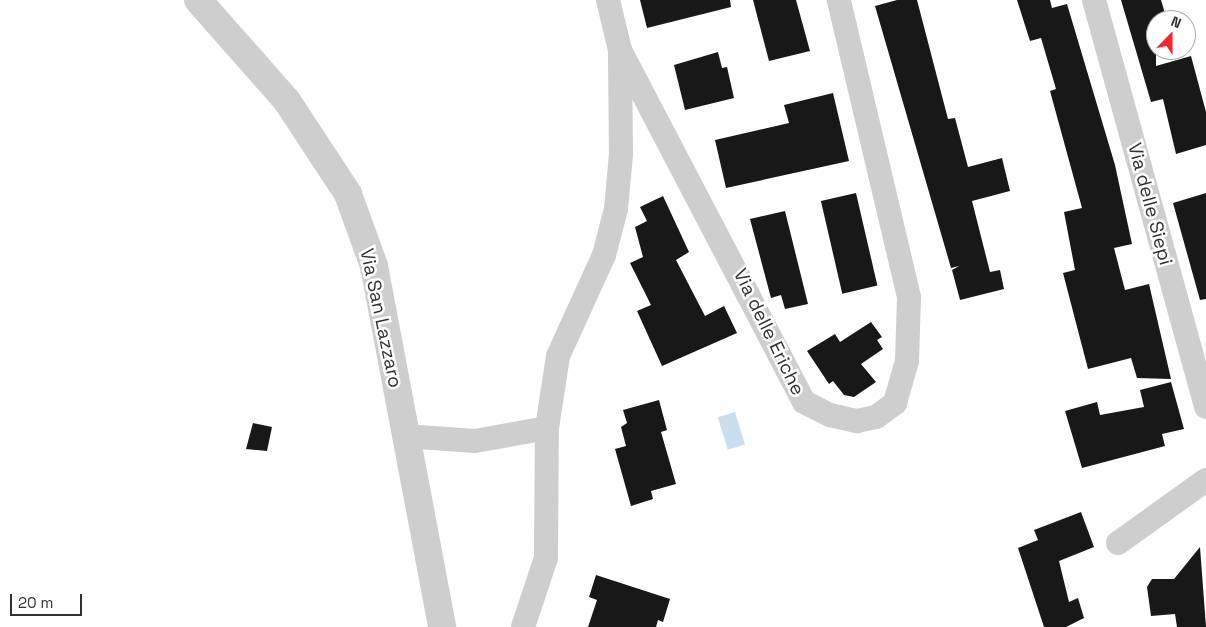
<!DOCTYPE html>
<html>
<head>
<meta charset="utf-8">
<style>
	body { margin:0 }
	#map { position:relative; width:1206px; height:627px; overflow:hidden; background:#fff; font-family:"Space Grotesk",sans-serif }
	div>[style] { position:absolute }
	.water>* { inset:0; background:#c9dff0; transform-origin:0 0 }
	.building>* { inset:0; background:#181818; transform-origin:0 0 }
	.minor>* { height:24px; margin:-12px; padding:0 12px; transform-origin:12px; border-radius:12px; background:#cecece }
	.tertiary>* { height:28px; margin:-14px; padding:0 14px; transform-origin:14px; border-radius:14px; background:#cecece }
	span { translate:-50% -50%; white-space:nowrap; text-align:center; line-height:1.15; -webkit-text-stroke:5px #fff; paint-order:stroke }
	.street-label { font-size:19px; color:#313131 }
	.north { position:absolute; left:1146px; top:10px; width:50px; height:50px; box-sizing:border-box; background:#fff; border:1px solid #adadad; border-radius:50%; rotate:22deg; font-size:14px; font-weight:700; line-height:20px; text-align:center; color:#313131 }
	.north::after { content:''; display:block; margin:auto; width:18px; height:22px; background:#f6252c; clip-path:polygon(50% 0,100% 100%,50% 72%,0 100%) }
	.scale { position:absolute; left:10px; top:594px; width:72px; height:22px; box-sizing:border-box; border:2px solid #313131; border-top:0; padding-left:6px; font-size:15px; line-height:18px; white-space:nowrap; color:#313131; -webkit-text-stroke:4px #fff; paint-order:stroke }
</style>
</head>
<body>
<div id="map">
	<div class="water">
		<i style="left:735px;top:412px;width:34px;height:18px;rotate:73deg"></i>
	</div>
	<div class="building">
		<i style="clip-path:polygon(640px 0,730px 0,731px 7px,647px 28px)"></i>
		<i style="clip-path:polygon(753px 0,796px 0,810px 51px,769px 61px)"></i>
		<i style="clip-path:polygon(897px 0,917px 0,948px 119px,955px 118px,968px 167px,1002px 158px,1010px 191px,972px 201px,990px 272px,1000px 270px,1004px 289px,960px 300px,952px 270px,959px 266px,951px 268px,875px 6px)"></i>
		<i style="clip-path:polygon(1017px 0,1050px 0,1052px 8px,1067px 4px,1115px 165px,1132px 244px,1114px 248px,1125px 290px,1149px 284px,1171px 379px,1137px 378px,1131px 358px,1088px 369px,1063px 273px,1075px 270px,1064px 212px,1082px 208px,1050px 91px,1056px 89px,1041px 38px,1030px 41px)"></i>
		<i style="clip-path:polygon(1121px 0,1161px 0,1167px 20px,1156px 20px,1156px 66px,1191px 56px,1206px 112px,1206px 145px,1176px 154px,1163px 99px,1151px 102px)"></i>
		<i style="clip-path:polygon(718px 52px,722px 68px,727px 67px,734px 98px,685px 110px,674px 65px)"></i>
		<i style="clip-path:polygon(833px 93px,849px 161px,726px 188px,715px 140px,789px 123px,784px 105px)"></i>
		<i style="left:856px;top:193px;width:95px;height:36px;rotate:77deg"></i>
		<i style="clip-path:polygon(1206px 193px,1206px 299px,1200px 300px,1173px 203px)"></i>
		<i style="clip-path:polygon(663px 196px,689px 252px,676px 260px,705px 316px,724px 306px,737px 333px,662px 366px,637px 311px,651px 305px,630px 263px,643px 257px,635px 227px,647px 221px,640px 207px)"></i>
		<i style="clip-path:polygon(785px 211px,808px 304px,785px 309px,781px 295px,771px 298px,750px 219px)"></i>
		<i style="clip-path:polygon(871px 322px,882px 337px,877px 340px,883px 349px,861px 364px,876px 382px,854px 397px,844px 395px,833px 381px,829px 384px,807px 351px,835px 334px,840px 342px)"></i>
		<i style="clip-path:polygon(1171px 382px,1184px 429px,1162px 434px,1165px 446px,1082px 468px,1065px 411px,1097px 402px,1100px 415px,1144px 407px,1140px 390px)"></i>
		<i style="clip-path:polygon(659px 400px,667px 430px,661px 432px,676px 484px,651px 491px,653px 499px,631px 506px,615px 449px,626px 446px,621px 427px,627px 423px,623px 410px)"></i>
		<i style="clip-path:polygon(253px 423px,272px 427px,267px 451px,246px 449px)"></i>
		<i style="clip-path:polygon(1081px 512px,1094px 547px,1059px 561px,1069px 602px,1078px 598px,1084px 618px,1066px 627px,1044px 627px,1018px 548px,1038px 540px,1034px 530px)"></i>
		<i style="clip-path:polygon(1200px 547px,1206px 627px,1177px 627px,1175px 614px,1151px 616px,1147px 587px,1152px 579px,1174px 579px)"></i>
		<i style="clip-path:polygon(596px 575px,670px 599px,663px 622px,658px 620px,656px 627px,588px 627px,597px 600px,589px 597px)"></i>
	</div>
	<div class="minor">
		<i style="left:1094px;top:0;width:422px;rotate:74.6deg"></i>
		<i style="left:620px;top:50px;width:397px;rotate:62.4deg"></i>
		<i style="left:804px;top:402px;width:29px;rotate:27deg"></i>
		<i style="left:830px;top:415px;width:28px;rotate:13deg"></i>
		<i style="left:857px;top:421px;width:19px;rotate:-12deg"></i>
		<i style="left:876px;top:417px;width:24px;rotate:-36deg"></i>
		<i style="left:895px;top:403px;width:44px;rotate:-74.1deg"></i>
		<i style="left:907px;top:361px;width:64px;rotate:-88.2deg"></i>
		<i style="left:909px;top:297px;width:305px;rotate:-103.3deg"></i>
		<i style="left:405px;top:436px;width:70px;rotate:4.1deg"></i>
		<i style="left:475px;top:441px;width:73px;rotate:-10.2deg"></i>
		<i style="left:1118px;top:543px;width:108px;rotate:-35.6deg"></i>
		<i style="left:523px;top:627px;width:73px;rotate:-71.6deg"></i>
		<i style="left:546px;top:558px;width:130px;rotate:-89.6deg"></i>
		<i style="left:547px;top:428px;width:73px;rotate:-81.3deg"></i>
		<i style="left:558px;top:356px;width:111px;rotate:-65.5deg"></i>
		<i style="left:604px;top:255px;width:48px;rotate:-75.4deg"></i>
		<i style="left:616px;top:209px;width:55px;rotate:-84.8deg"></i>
		<i style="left:621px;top:154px;width:104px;rotate:-90.6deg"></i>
		<i style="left:620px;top:50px;width:51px;rotate:-103.5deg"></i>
	</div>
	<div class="tertiary">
		<i style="left:198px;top:0;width:135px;rotate:48.6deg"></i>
		<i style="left:287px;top:101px;width:111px;rotate:56.7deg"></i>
		<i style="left:348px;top:194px;width:77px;rotate:70.1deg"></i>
		<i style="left:374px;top:266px;width:367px;rotate:79.3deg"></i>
	</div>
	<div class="street-label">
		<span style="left:1150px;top:204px;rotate:75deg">Via delle Siepi</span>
		<span style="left:381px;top:318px;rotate:78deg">Via San Lazzaro</span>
		<span style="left:769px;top:332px;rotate:64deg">Via delle Eriche</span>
	</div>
	<div class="north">N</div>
	<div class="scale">20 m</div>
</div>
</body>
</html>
